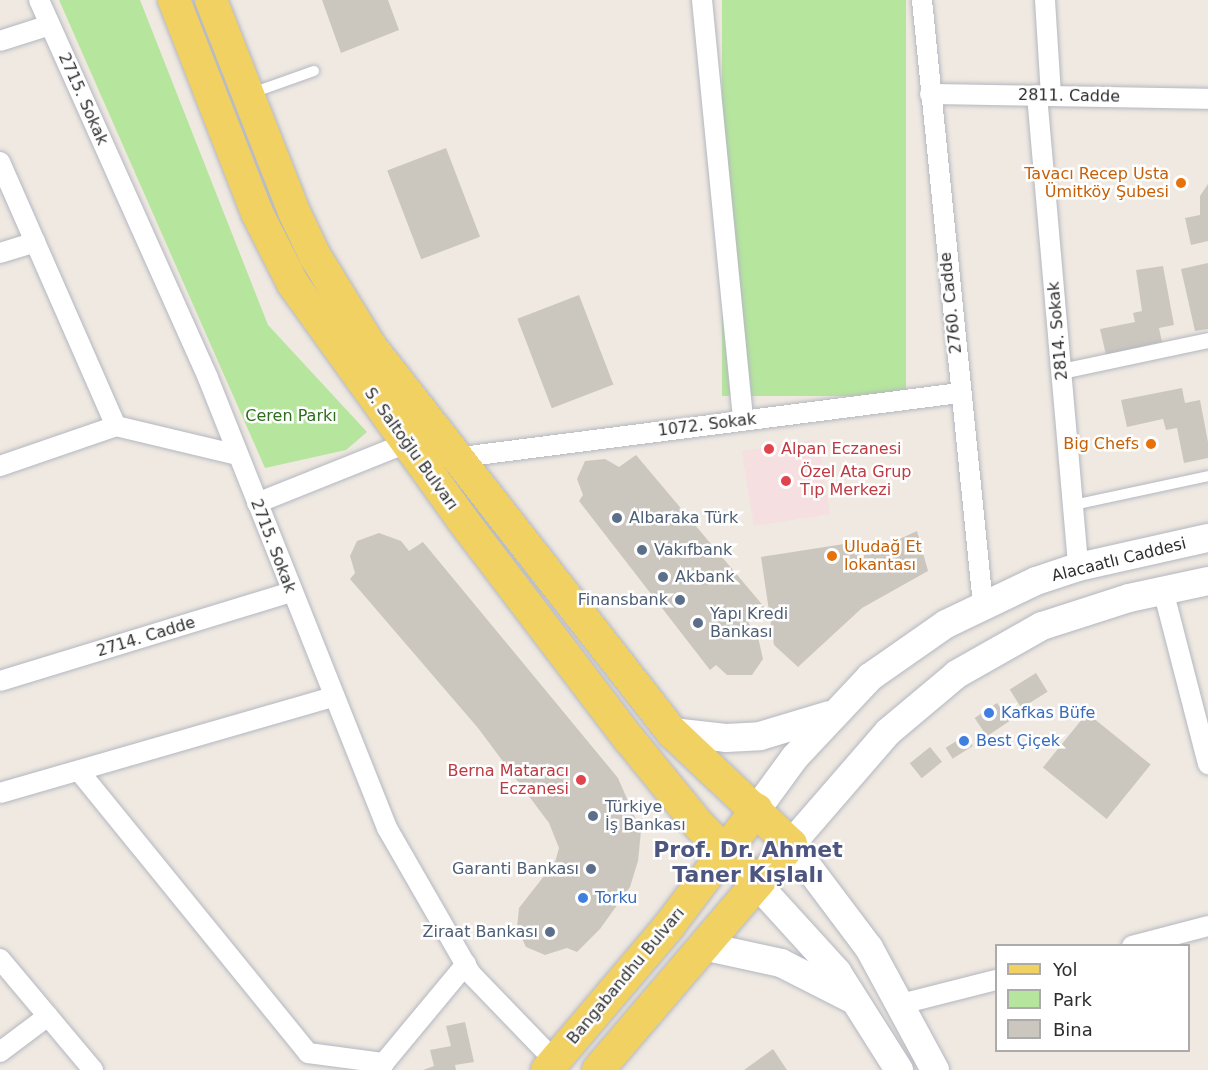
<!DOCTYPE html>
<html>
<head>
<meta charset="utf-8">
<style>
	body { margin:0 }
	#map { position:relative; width:1208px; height:1070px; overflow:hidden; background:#efe9e1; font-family:"DejaVu Sans",sans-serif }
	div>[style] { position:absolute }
	.medical>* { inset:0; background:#f5dfe0; transform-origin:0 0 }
	.green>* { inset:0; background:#b6e59e; transform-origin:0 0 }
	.building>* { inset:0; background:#cbc7bf; transform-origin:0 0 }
	.roads { filter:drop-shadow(0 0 2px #b4b7c1) drop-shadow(0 0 2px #b4b7c1) }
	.service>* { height:10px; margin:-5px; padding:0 5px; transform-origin:5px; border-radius:5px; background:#fff }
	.pedestrian>* { height:15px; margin:-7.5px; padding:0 7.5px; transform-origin:7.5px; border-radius:7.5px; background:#fff }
	.minor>* { height:20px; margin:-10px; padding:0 10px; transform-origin:10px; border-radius:10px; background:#fff }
	.secondary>* { height:28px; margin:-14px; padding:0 14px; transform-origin:14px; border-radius:14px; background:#fff }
	.primary>* { height:32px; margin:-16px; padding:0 16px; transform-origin:16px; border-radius:16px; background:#f2d163 }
	.dots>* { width:16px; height:16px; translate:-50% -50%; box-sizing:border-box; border:3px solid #fff; border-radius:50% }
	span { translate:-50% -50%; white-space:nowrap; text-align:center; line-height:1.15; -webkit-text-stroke:5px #fff; paint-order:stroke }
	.street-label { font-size:16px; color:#2e2e2e }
	.food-label { font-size:16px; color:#c56008 }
	.right { translate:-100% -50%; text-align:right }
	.left { translate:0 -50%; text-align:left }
	.park-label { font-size:16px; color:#2c6e1b }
	.health-label { font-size:16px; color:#be3a42 }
	.service-label { font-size:16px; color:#4e5e75 }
	.shop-label { font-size:16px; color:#366cbe }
	.district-label { font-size:22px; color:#4d5680; font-weight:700 }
	.legend { position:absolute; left:995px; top:944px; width:195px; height:108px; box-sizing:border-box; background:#fff; border:2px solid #ababab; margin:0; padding:8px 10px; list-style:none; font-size:18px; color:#2e2e2e }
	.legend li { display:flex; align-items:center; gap:12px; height:30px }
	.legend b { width:30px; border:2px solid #ababab }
</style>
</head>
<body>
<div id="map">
	<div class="medical">
		<i style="left:818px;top:439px;width:76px;height:77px;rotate:81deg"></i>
	</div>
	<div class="green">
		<i style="clip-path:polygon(59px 0,140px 0,268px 325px,367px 432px,346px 450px,265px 468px)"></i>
		<i style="left:722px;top:0;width:184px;height:396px"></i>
	</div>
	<div class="building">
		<i style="clip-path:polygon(322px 0,388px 0,399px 30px,341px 53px)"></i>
		<i style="left:446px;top:148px;width:95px;height:63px;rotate:69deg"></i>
		<i style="clip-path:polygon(1208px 184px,1208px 241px,1191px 245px,1185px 218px,1200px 215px,1200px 196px)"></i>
		<i style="clip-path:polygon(1208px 263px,1208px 329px,1195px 331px,1181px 269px)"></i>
		<i style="clip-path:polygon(1163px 266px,1174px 325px,1159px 328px,1162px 342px,1106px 355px,1100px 329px,1135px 322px,1133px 313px,1142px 311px,1136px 270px)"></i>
		<i style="left:579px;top:295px;width:96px;height:66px;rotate:69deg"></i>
		<i style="clip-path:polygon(1182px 388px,1185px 403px,1200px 400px,1208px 442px,1208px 458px,1184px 463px,1177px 428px,1166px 430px,1163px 419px,1127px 427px,1121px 400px)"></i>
		<i style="clip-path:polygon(636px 455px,765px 608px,748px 622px,758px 637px,763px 659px,752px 675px,727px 675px,716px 665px,710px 670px,579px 501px,583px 495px,577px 479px,585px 461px,605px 459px,619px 467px)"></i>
		<i style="clip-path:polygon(917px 531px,928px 571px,862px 608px,798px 667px,774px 645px,761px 557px,857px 542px,860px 557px)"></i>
		<i style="clip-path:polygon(379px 533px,401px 541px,409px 551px,423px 542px,618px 778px,641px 831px,638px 861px,630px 887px,600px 929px,577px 952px,567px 948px,545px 955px,526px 947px,517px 928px,519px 908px,555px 862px,559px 848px,549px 823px,478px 728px,350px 579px,355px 573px,350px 556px,357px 541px)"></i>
		<i style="left:1036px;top:673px;width:22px;height:31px;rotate:58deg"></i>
		<i style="left:997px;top:703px;width:22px;height:27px;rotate:56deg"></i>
		<i style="left:1087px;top:713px;width:82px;height:70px;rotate:39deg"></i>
		<i style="left:966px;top:735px;width:13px;height:24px;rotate:58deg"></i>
		<i style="left:930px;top:747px;width:19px;height:26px;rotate:51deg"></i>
		<i style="clip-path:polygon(465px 1022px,474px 1062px,455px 1065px,456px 1070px,423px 1070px,434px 1066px,430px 1050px,451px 1046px,446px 1026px)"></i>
		<i style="clip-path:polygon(773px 1049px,787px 1070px,744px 1070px)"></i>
	</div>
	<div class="roads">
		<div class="service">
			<i style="left:249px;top:94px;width:69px;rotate:-19.5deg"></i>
			<i style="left:1073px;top:505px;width:138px;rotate:-12.1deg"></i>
		</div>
		<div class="pedestrian">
			<i style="left:1061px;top:371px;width:150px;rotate:-11.9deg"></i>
		</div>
		<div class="minor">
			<i style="left:39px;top:0;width:414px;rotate:65.9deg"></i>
			<i style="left:208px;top:378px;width:484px;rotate:68.3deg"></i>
			<i style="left:387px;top:828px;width:168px;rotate:60.1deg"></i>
			<i style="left:471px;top:974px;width:121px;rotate:46deg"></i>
			<i style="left:702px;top:0;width:422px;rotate:84.4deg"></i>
			<i style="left:922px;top:0;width:608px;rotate:84.24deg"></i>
			<i style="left:1045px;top:0;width:96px;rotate:86.4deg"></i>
			<i style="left:0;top:41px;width:52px;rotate:-17.7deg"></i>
			<i style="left:930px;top:94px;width:278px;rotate:1deg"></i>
			<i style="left:1037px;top:95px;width:474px;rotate:85deg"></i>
			<i style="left:0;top:162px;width:288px;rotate:66.3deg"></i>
			<i style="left:0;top:253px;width:37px;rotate:-17deg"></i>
			<i style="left:454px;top:458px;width:509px;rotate:-7.33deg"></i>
			<i style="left:0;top:466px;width:123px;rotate:-19deg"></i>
			<i style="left:116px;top:426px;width:125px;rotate:13.4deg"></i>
			<i style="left:257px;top:503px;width:162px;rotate:-21.8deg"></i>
			<i style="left:1163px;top:590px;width:180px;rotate:75.5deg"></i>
			<i style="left:0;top:681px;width:304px;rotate:-17deg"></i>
			<i style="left:79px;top:771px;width:363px;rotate:50.9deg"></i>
			<i style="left:308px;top:1053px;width:77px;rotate:7.5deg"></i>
			<i style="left:0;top:793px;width:347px;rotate:-16.1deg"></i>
			<i style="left:1132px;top:946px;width:79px;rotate:-14.7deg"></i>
			<i style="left:0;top:959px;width:145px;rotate:50deg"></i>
			<i style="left:901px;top:1004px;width:98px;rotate:-14.2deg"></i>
			<i style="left:0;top:1052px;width:60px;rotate:-36.9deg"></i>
			<i style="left:378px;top:1070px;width:138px;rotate:-50.3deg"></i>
		</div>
		<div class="secondary">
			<i style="left:672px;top:732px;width:54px;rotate:6.3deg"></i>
			<i style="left:726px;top:738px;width:34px;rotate:-3deg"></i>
			<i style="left:760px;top:736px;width:73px;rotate:-16.7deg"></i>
			<i style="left:757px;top:809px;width:64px;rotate:-53.8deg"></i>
			<i style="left:795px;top:757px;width:110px;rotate:-46.8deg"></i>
			<i style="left:870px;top:677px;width:93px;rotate:-34.9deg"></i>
			<i style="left:946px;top:624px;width:100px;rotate:-25.5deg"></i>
			<i style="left:1036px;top:581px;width:44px;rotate:-18.4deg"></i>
			<i style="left:1078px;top:567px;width:133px;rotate:-12.6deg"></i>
			<i style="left:757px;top:884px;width:119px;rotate:47.7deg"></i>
			<i style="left:837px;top:972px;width:116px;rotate:57.7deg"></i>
			<i style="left:703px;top:946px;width:80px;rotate:12.3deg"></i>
			<i style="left:781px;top:963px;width:80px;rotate:26.9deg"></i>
			<i style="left:935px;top:1070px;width:139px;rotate:-118.4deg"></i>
			<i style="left:869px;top:948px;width:130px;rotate:-126.9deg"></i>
			<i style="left:791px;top:844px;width:148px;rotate:-49.1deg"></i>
			<i style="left:888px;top:732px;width:90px;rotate:-40deg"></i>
			<i style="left:957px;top:674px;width:98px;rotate:-29.5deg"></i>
			<i style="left:1042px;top:626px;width:91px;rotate:-17.8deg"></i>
			<i style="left:1129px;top:598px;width:81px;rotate:-12.1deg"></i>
		</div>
		<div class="primary">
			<i style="left:174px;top:0;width:229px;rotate:68.7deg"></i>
			<i style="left:257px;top:213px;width:80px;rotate:63.1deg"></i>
			<i style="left:293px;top:284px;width:293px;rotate:54.3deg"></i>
			<i style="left:464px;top:522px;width:273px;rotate:52.8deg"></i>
			<i style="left:629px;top:739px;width:109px;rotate:50.9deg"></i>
			<i style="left:698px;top:824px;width:84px;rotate:45.5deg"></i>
			<i style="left:211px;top:0;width:228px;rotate:68.6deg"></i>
			<i style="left:294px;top:212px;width:49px;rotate:64.5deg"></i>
			<i style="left:315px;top:256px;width:107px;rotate:58.4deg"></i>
			<i style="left:371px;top:347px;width:489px;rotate:52deg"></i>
			<i style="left:672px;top:732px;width:163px;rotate:43.3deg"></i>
			<i style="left:791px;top:844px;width:297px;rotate:130.5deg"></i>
			<i style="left:547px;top:1070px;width:189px;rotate:-49.7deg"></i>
			<i style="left:669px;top:926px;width:146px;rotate:-53.1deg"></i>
		</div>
	</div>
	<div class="dots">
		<i style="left:1181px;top:183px;background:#e8710a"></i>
		<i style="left:1151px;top:444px;background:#e8710a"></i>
		<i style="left:769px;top:449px;background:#e0444e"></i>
		<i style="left:786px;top:481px;background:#e0444e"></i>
		<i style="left:617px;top:518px;background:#5c6f8a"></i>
		<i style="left:642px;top:550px;background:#5c6f8a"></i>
		<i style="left:832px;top:556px;background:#e8710a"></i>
		<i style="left:663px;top:577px;background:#5c6f8a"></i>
		<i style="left:680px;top:600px;background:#5c6f8a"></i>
		<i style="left:698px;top:623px;background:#5c6f8a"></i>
		<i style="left:989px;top:713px;background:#3f7fe0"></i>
		<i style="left:964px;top:741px;background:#3f7fe0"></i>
		<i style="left:581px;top:780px;background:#e0444e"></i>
		<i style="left:593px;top:816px;background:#5c6f8a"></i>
		<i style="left:591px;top:869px;background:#5c6f8a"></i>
		<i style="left:583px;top:898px;background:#3f7fe0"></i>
		<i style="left:550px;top:932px;background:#5c6f8a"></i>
	</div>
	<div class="street-label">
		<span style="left:1069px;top:96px;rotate:1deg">2811. Cadde</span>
		<span style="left:83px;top:99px;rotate:66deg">2715. Sokak</span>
		<span style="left:951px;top:303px;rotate:-96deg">2760. Cadde</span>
		<span style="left:1058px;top:331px;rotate:-95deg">2814. Sokak</span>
		<span style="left:707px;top:425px;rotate:-7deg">1072. Sokak</span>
		<span style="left:411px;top:449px;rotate:54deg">S. Saltoğlu Bulvarı</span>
		<span style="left:273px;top:546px;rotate:69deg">2715. Sokak</span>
		<span style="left:1119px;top:560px;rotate:-14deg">Alacaatlı Caddesi</span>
		<span style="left:146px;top:637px;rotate:-17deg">2714. Cadde</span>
		<span style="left:626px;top:976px;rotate:-50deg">Bangabandhu Bulvarı</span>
	</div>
	<div class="food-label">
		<span class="right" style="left:1169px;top:183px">Tavacı Recep Usta<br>Ümitköy Şubesi</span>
		<span class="right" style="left:1139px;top:444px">Big Chefs</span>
		<span class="left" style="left:844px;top:556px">Uludağ Et<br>lokantası</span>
	</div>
	<div class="park-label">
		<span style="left:291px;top:416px">Ceren Parkı</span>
	</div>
	<div class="health-label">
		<span class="left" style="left:781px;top:449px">Alpan Eczanesi</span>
		<span class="left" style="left:800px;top:481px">Özel Ata Grup<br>Tıp Merkezi</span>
		<span class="right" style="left:569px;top:780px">Berna Mataracı<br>Eczanesi</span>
	</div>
	<div class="service-label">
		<span class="left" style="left:629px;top:518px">Albaraka Türk</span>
		<span class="left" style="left:654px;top:550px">Vakıfbank</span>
		<span class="left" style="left:675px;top:577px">Akbank</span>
		<span class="right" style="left:668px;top:600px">Finansbank</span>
		<span class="left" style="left:710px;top:623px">Yapı Kredi<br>Bankası</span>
		<span class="left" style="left:605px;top:816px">Türkiye<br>İş Bankası</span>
		<span class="right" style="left:579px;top:869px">Garanti Bankası</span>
		<span class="right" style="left:538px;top:932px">Ziraat Bankası</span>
	</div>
	<div class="shop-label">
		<span class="left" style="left:1001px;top:713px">Kafkas Büfe</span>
		<span class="left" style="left:976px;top:741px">Best Çiçek</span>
		<span class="left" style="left:595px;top:898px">Torku</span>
	</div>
	<div class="district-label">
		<span style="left:748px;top:862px">Prof. Dr. Ahmet<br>Taner Kışlalı</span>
	</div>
	<ul class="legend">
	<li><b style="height:8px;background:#f2d163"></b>Yol</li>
	<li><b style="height:16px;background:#b6e59e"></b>Park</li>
	<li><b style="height:16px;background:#cbc7bf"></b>Bina</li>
	</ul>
</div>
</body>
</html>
